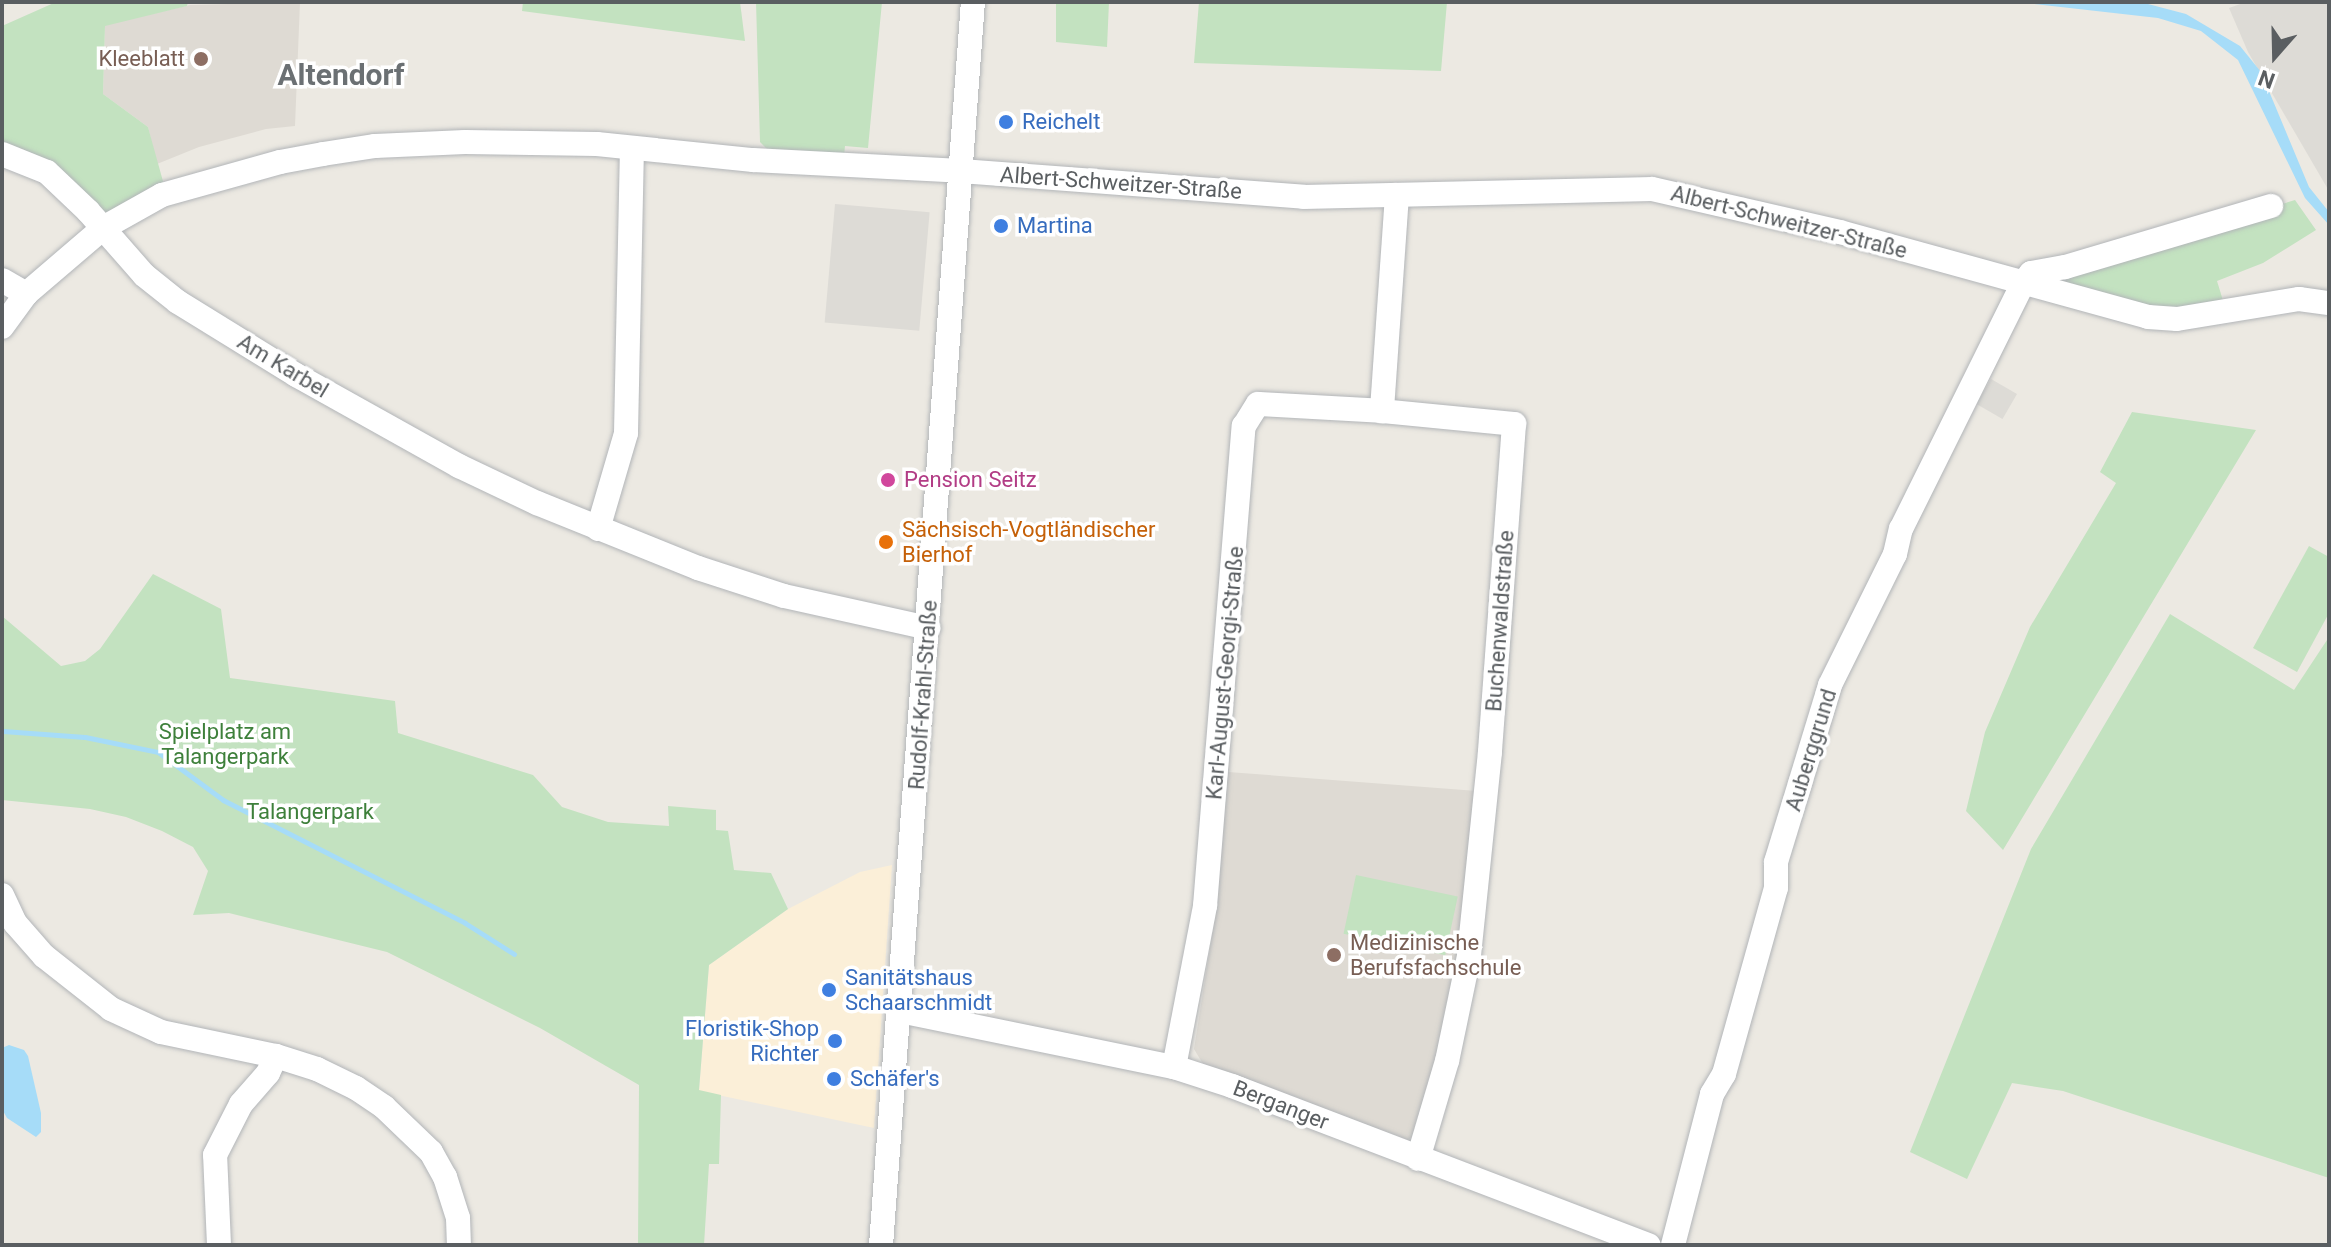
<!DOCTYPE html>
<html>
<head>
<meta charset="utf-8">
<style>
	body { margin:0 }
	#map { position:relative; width:2331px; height:1247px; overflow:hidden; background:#ece9e2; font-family:Roboto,sans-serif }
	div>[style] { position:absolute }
	.commercial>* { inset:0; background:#fbefd8 }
	.industrial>* { inset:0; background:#dddbd6; transform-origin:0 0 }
	.education>* { inset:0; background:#dedad3 }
	.green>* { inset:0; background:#c3e2c0; transform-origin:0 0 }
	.water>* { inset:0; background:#a6dcf8 }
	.stream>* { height:5px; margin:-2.5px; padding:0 2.5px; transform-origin:2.5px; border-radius:2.5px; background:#a6dcf8 }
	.roads { filter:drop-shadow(0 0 2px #b2b5b8) drop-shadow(0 0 2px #b2b5b8) }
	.minor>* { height:24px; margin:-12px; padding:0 12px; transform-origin:12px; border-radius:12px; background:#fff }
	.dots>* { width:22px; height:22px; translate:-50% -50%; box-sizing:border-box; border:4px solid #fff; border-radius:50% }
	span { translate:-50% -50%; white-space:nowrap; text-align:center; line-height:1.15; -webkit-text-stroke:7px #fff; paint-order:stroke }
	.education-label { font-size:22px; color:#785e54 }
	.right { translate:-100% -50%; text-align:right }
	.left { translate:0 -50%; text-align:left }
	.shop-label { font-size:22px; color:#366cbe }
	.street-label { font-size:22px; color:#5a5e61 }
	.hotel-label { font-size:22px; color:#b23c85 }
	.food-label { font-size:22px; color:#c56008 }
	.park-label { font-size:22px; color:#3e803b }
	.district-label { font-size:30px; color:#6b7073; font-weight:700 }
	.frame { position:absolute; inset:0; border:4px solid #5a5e61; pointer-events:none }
	.north { position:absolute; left:2235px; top:16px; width:80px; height:80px; -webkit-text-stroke:6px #fff; paint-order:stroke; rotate:200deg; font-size:22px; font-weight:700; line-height:32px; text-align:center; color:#5a5e61 }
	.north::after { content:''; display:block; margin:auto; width:28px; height:36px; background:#5a5e61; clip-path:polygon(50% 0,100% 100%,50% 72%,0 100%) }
</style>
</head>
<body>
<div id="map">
	<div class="commercial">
		<i style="clip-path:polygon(892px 865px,874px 1128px,699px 1091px,709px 965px,788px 909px,860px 872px)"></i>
	</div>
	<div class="industrial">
		<i style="clip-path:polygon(2246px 2px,2329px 2px,2329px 191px,2248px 52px,2229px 8px)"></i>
		<i style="left:835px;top:204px;width:95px;height:119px;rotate:5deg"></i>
		<i style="left:1991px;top:379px;width:30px;height:29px;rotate:30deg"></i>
	</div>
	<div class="education">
		<i style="clip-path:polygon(300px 2px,295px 126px,266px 129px,199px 147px,157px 164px,148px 127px,103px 94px,105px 25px,190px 5px)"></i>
		<i style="clip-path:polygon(1228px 772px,1477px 791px,1454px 994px,1418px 1132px,1408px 1140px,1203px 1064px,1194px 1049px,1215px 916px)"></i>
	</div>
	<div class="green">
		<i style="clip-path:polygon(56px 2px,188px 2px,187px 6px,105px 26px,103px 94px,148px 127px,164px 185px,101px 215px,2px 142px,2px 26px)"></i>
		<i style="clip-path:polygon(523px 2px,740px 2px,745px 41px,522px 11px)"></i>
		<i style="clip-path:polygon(756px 2px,882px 2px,868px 148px,845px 146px,844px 156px,768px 150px,760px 142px)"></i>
		<i style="clip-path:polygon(1056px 2px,1109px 2px,1107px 47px,1056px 42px)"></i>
		<i style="clip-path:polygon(1199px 2px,1447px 2px,1441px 71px,1194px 63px)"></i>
		<i style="clip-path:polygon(2295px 200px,2316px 230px,2263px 263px,2217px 281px,2225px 307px,2171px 313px,2048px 285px,2053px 275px)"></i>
		<i style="clip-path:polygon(2132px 412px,2256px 430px,2003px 850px,1966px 811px,1985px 732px,2030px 627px,2116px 483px,2100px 472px)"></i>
		<i style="clip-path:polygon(2309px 546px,2329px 557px,2329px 613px,2297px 672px,2253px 648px)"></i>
		<i style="clip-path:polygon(153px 574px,221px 609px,230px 678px,395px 701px,398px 733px,533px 775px,562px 807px,608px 822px,669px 826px,668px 806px,716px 810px,716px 830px,728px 831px,734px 870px,771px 873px,788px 909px,709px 965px,699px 1090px,721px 1095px,719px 1164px,709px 1164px,704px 1245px,638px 1245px,639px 1085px,540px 1028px,387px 952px,229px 913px,193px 915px,208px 871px,193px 847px,162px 831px,126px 817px,90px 809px,2px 800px,2px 616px,61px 666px,85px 661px,100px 649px)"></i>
		<i style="clip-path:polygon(2170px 614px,2294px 690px,2329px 637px,2329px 1178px,2063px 1091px,2012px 1083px,1967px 1179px,1910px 1152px,2031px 849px)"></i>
		<i style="left:1356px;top:875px;width:104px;height:60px;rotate:12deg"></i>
	</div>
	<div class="water">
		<i style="clip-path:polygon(2016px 2px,2148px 4px,2186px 14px,2240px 46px,2261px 72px,2309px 187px,2329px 212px,2329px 225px,2305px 198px,2238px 60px,2201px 31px,2158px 18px)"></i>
		<i style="clip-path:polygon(9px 1045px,24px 1050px,28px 1056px,41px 1113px,41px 1132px,36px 1137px,7px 1118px,2px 1109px,2px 1048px)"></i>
	</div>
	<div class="stream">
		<i style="left:3px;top:731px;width:82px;rotate:4.2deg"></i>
		<i style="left:85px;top:737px;width:75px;rotate:11.6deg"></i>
		<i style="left:158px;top:752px;width:81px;rotate:36.4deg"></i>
		<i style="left:223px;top:800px;width:271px;rotate:26.9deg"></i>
		<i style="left:465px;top:923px;width:58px;rotate:32.3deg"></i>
	</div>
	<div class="roads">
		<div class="minor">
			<i style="left:2px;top:154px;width:48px;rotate:21.8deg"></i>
			<i style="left:47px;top:172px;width:57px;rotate:43.6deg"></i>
			<i style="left:88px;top:211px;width:85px;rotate:48.8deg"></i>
			<i style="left:144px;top:275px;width:43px;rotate:38.5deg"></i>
			<i style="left:178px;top:302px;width:139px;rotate:31.7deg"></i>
			<i style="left:296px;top:375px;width:187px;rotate:29.2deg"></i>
			<i style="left:459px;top:466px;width:86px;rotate:25.4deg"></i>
			<i style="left:537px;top:503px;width:174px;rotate:22deg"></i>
			<i style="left:698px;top:568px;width:90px;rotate:18deg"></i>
			<i style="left:784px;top:596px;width:148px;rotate:12.5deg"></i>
			<i style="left:1397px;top:195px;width:217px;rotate:94deg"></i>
			<i style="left:1382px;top:411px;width:133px;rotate:5.6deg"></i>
			<i style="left:1514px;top:424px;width:329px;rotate:94.2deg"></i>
			<i style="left:1490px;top:752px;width:205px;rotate:95.9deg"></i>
			<i style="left:1469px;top:956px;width:107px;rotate:101.8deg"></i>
			<i style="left:1447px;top:1061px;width:102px;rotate:106.5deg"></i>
			<i style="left:2px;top:280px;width:28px;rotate:30deg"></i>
			<i style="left:2px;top:327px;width:41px;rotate:-54deg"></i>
			<i style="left:26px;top:294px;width:101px;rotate:-40.6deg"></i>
			<i style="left:103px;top:228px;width:68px;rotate:-29.2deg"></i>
			<i style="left:162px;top:195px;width:123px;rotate:-15.6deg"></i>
			<i style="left:280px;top:162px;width:44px;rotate:-10.5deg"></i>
			<i style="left:323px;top:154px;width:53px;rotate:-8.7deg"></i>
			<i style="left:375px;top:146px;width:90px;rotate:-2.5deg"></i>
			<i style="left:465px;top:142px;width:132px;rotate:0.9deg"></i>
			<i style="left:597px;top:144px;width:157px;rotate:5.9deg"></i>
			<i style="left:753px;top:160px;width:208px;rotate:3deg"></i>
			<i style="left:961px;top:171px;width:344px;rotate:4.3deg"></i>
			<i style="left:1304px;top:197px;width:348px;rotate:-1.3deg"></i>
			<i style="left:1652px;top:189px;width:193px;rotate:12.9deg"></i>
			<i style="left:1840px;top:232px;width:320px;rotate:15.4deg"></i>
			<i style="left:2148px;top:317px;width:29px;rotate:4deg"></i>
			<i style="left:2177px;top:319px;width:124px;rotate:-9.3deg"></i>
			<i style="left:2299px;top:299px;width:30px;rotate:8deg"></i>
			<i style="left:598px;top:529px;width:100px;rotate:-73.7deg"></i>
			<i style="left:626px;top:433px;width:283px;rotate:-88.8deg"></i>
			<i style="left:2px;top:895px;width:31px;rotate:65deg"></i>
			<i style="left:15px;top:923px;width:44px;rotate:48.7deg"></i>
			<i style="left:44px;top:956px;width:85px;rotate:38.3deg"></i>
			<i style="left:111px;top:1009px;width:55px;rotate:24.7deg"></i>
			<i style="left:161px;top:1032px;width:117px;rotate:11.8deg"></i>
			<i style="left:276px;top:1056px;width:43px;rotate:17.6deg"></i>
			<i style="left:317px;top:1069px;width:43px;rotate:26deg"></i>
			<i style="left:356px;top:1088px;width:34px;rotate:34deg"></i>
			<i style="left:384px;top:1107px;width:65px;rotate:43.8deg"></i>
			<i style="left:431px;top:1152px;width:29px;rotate:61deg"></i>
			<i style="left:445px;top:1177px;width:43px;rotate:72.4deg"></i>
			<i style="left:458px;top:1218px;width:27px;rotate:88deg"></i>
			<i style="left:900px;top:1011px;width:280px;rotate:11.6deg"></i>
			<i style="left:1174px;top:1067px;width:61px;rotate:18.1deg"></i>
			<i style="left:1232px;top:1086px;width:446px;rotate:20.9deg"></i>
			<i style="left:1174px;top:1067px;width:164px;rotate:-79.1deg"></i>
			<i style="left:1205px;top:906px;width:482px;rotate:-85.4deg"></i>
			<i style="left:1244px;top:426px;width:26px;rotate:-58deg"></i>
			<i style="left:1258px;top:404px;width:124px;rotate:3.2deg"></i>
			<i style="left:219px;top:1245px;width:90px;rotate:-92.5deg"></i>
			<i style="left:215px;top:1155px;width:57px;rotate:-63deg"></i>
			<i style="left:241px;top:1104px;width:41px;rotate:-48.9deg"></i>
			<i style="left:268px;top:1073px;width:19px;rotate:-65deg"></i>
			<i style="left:881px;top:1245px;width:1246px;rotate:-85.77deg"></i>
			<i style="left:1673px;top:1245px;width:156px;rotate:-75.5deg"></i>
			<i style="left:1712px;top:1094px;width:23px;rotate:-59deg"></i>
			<i style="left:1724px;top:1074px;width:193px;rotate:-74.4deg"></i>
			<i style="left:1776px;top:888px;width:26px;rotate:-90deg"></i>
			<i style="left:1776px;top:862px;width:185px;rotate:-73deg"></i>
			<i style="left:1830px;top:685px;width:146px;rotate:-63.6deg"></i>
			<i style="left:1895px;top:554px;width:26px;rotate:-77deg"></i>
			<i style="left:1901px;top:529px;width:275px;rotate:-63.6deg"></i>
			<i style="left:2023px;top:283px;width:13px;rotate:-51deg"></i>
			<i style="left:2031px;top:273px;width:35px;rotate:-10deg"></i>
			<i style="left:2065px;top:267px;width:215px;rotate:-16.5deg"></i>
		</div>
	</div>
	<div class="dots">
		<i style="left:201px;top:59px;background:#8d6e63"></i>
		<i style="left:1006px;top:122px;background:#3f7fe0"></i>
		<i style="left:1001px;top:226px;background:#3f7fe0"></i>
		<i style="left:888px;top:480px;background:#d1479c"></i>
		<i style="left:886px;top:542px;background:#e8710a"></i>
		<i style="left:1334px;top:955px;background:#8d6e63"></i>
		<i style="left:829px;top:990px;background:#3f7fe0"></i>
		<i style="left:835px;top:1041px;background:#3f7fe0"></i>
		<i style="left:834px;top:1079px;background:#3f7fe0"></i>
	</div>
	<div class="education-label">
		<span class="right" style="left:185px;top:59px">Kleeblatt</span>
		<span class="left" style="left:1350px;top:955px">Medizinische<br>Berufsfachschule</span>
	</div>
	<div class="shop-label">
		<span class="left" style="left:1022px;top:122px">Reichelt</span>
		<span class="left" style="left:1017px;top:226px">Martina</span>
		<span class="left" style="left:845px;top:990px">Sanitätshaus<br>Schaarschmidt</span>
		<span class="right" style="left:819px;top:1041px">Floristik-Shop<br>Richter</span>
		<span class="left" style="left:850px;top:1079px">Schäfer's</span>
	</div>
	<div class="street-label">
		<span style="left:1121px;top:183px;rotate:4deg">Albert-Schweitzer-Straße</span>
		<span style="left:1789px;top:222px;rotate:14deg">Albert-Schweitzer-Straße</span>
		<span style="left:283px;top:366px;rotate:31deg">Am Karbel</span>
		<span style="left:1500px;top:621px;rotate:-86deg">Buchenwaldstraße</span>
		<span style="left:1225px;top:673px;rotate:-85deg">Karl-August-Georgi-Straße</span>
		<span style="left:923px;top:695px;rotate:-86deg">Rudolf-Krahl-Straße</span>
		<span style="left:1811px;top:750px;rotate:-73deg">Auberggrund</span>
		<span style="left:1281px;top:1105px;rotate:21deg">Berganger</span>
	</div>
	<div class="hotel-label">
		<span class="left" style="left:904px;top:480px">Pension Seitz</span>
	</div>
	<div class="food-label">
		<span class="left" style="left:902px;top:542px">Sächsisch-Vogtländischer<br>Bierhof</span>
	</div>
	<div class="park-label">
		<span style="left:225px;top:744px">Spielplatz am<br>Talangerpark</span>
		<span style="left:310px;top:812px">Talangerpark</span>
	</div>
	<div class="district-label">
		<span style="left:341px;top:75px">Altendorf</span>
	</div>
	<div class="frame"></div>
	<div class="north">N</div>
</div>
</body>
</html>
